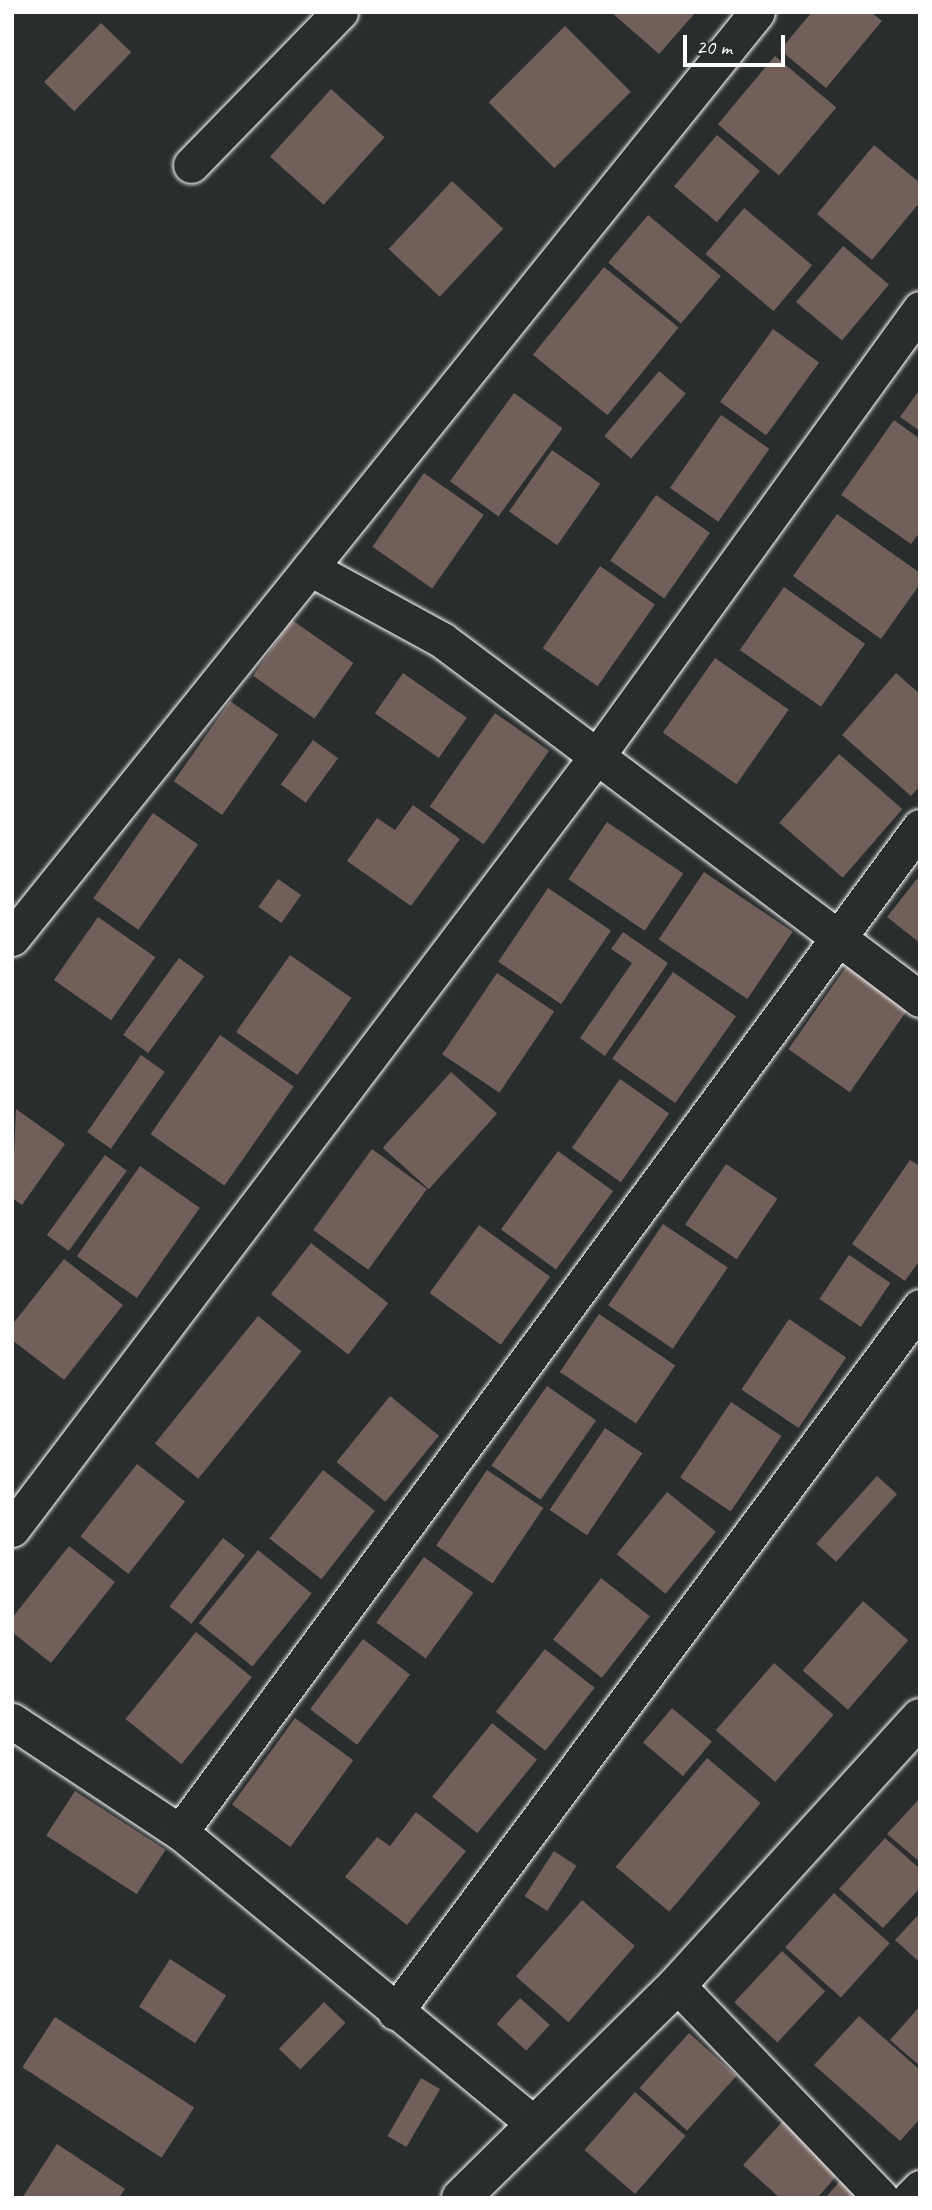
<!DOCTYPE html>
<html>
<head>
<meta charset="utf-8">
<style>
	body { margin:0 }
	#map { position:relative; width:932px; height:2210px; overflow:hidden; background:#2a2d2e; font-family:Caveat,sans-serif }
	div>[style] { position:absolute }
	.building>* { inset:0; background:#715f59; transform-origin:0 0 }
	.roads { filter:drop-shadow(0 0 2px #fff) drop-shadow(0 0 2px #fff) }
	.minor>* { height:35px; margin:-17.5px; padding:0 17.5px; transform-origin:17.5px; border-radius:17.5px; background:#2a2d2e }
	.tertiary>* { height:38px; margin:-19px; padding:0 19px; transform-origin:19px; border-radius:19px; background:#2a2d2e }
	span { translate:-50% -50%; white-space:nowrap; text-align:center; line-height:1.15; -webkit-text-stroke:5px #2a2d2e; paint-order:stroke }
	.frame { position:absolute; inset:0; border:14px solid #fff; pointer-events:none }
	.scale { position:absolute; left:683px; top:35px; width:102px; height:32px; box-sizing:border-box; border:4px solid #fff; border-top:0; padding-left:9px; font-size:21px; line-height:24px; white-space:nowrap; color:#fff; -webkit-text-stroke:5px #2a2d2e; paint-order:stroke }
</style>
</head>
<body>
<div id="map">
	<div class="building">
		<i style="clip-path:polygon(611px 12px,696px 12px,659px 54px)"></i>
		<i style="clip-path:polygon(812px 12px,871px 12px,882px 21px,826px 88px,780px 50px)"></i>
		<i style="left:101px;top:23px;width:42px;height:82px;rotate:44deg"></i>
		<i style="left:565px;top:26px;width:93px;height:108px;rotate:45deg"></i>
		<i style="left:775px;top:56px;width:80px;height:89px;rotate:40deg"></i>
		<i style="left:331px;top:89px;width:72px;height:91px;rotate:42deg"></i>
		<i style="left:717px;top:135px;width:56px;height:67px;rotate:40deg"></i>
		<i style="clip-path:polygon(874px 145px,920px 183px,920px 202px,872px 260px,817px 214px)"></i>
		<i style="left:452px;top:181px;width:70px;height:93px;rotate:43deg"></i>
		<i style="left:744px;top:208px;width:89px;height:60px;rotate:40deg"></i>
		<i style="left:648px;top:215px;width:95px;height:62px;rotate:40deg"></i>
		<i style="left:843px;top:246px;width:60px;height:73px;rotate:40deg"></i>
		<i style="left:604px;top:267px;width:96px;height:113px;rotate:39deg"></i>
		<i style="left:773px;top:329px;width:57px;height:90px;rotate:36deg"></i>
		<i style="left:659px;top:371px;width:35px;height:85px;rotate:40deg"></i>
		<i style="clip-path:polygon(920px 389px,920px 431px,900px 417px)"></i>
		<i style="left:514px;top:393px;width:60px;height:109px;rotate:36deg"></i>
		<i style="left:721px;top:415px;width:59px;height:89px;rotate:35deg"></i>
		<i style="clip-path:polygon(894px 420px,920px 439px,920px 532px,911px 544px,841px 495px)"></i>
		<i style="left:552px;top:450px;width:59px;height:75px;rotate:35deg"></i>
		<i style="left:424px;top:473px;width:73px;height:90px;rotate:35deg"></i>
		<i style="left:656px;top:495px;width:66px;height:80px;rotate:35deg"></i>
		<i style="clip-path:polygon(837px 514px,920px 573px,920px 584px,881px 639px,793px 576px)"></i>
		<i style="left:600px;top:566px;width:67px;height:100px;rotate:35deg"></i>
		<i style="left:784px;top:587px;width:99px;height:77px;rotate:35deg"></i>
		<i style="left:292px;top:620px;width:75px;height:68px;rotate:35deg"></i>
		<i style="left:715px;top:658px;width:90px;height:91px;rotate:35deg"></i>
		<i style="left:403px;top:673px;width:78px;height:49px;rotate:35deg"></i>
		<i style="clip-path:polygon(896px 673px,920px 694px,920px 786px,911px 796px,842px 735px)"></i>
		<i style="left:230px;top:701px;width:59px;height:98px;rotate:35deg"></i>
		<i style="left:495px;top:713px;width:66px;height:114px;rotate:35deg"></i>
		<i style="left:313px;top:740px;width:31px;height:55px;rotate:36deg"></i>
		<i style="left:839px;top:754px;width:84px;height:91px;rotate:41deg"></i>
		<i style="clip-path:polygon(413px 805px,460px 839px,411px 906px,347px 861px,377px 818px,395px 830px)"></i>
		<i style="left:153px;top:813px;width:55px;height:104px;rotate:35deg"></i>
		<i style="left:607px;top:822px;width:92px;height:69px;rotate:34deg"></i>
		<i style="left:704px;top:872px;width:107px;height:81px;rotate:34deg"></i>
		<i style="clip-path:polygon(920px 875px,920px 943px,887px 917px)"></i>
		<i style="left:278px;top:879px;width:28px;height:34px;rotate:35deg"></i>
		<i style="left:548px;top:888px;width:76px;height:89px;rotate:34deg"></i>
		<i style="left:98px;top:917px;width:70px;height:77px;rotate:35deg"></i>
		<i style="clip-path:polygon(623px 932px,668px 963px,605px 1056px,580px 1038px,632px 963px,611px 949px)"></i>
		<i style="left:290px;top:955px;width:75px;height:94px;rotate:35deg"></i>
		<i style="left:179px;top:958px;width:31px;height:95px;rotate:36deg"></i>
		<i style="left:848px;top:964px;width:75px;height:104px;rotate:35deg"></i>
		<i style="left:673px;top:972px;width:77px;height:106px;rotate:35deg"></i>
		<i style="left:497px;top:973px;width:69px;height:98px;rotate:34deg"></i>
		<i style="left:220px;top:1035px;width:90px;height:121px;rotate:35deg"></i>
		<i style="left:141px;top:1055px;width:29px;height:94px;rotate:35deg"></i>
		<i style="left:451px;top:1072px;width:62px;height:102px;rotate:42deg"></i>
		<i style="left:620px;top:1079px;width:60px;height:84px;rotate:35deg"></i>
		<i style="clip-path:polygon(16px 1109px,65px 1144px,22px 1205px,12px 1198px)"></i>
		<i style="left:372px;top:1149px;width:68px;height:100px;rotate:36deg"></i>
		<i style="left:558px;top:1151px;width:68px;height:97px;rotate:36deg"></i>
		<i style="left:105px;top:1155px;width:27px;height:99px;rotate:36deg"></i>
		<i style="clip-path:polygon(910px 1160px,920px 1166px,920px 1260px,905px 1281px,852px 1244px)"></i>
		<i style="left:726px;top:1164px;width:62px;height:73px;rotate:34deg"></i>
		<i style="left:140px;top:1166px;width:73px;height:110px;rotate:35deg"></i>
		<i style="left:663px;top:1224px;width:78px;height:98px;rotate:34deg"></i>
		<i style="left:479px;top:1225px;width:88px;height:84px;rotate:36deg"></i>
		<i style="left:311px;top:1243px;width:98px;height:65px;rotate:38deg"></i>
		<i style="left:849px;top:1255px;width:50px;height:53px;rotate:34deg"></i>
		<i style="clip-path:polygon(64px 1259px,123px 1305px,64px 1380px,12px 1340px,12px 1325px)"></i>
		<i style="left:599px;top:1314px;width:92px;height:70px;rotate:34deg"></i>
		<i style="left:258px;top:1316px;width:56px;height:164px;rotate:39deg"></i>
		<i style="left:789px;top:1319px;width:69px;height:85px;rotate:34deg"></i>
		<i style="left:547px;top:1386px;width:60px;height:97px;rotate:35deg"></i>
		<i style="left:390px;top:1396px;width:63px;height:85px;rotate:39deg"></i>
		<i style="left:731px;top:1402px;width:61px;height:91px;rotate:34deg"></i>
		<i style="left:605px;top:1428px;width:45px;height:99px;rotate:34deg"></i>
		<i style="left:137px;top:1464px;width:61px;height:92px;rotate:38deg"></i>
		<i style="left:323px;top:1470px;width:66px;height:87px;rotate:38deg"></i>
		<i style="left:487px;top:1470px;width:68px;height:91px;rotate:34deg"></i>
		<i style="left:877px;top:1476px;width:27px;height:91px;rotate:42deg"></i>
		<i style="left:667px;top:1492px;width:63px;height:80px;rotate:39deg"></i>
		<i style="left:223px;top:1538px;width:28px;height:87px;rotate:38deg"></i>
		<i style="clip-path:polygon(69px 1546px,115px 1582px,51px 1663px,12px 1632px,12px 1618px)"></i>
		<i style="left:258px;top:1550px;width:69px;height:94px;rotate:39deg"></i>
		<i style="left:424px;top:1557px;width:61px;height:81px;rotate:36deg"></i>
		<i style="left:601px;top:1578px;width:62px;height:78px;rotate:38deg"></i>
		<i style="left:863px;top:1601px;width:60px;height:92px;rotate:41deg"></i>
		<i style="left:196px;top:1632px;width:72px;height:112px;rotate:39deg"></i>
		<i style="left:363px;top:1639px;width:59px;height:88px;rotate:37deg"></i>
		<i style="left:545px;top:1649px;width:63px;height:80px;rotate:38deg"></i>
		<i style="left:774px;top:1663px;width:79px;height:89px;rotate:41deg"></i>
		<i style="left:672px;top:1708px;width:52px;height:45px;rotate:40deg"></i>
		<i style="left:295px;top:1718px;width:72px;height:107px;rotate:36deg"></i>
		<i style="left:492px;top:1723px;width:58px;height:95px;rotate:39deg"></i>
		<i style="left:707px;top:1758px;width:70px;height:142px;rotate:40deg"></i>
		<i style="left:75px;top:1791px;width:108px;height:53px;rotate:33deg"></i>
		<i style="clip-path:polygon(920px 1798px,920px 1862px,887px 1834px)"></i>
		<i style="clip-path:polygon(416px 1812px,466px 1851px,407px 1925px,345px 1877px,377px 1837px,390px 1846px)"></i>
		<i style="clip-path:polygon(885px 1838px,920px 1869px,920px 1888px,883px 1928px,839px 1889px)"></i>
		<i style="left:554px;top:1851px;width:27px;height:54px;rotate:33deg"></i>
		<i style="left:834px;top:1893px;width:75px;height:73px;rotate:42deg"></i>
		<i style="left:582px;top:1900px;width:70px;height:101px;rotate:41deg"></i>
		<i style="clip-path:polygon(920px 1913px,920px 1957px,917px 1960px,895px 1940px)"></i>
		<i style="left:782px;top:1951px;width:59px;height:70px;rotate:43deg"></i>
		<i style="left:170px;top:1959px;width:67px;height:57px;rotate:33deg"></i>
		<i style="left:520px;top:1998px;width:40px;height:35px;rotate:42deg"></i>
		<i style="left:324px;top:2002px;width:30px;height:65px;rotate:44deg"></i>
		<i style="clip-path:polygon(920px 2006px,920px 2066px,890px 2040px)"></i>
		<i style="clip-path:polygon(859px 2016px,920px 2070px,920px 2119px,900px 2141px,814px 2065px)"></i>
		<i style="left:55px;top:2017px;width:166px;height:60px;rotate:33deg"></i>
		<i style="left:689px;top:2033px;width:64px;height:74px;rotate:42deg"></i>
		<i style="left:421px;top:2078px;width:22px;height:67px;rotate:30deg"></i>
		<i style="left:635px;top:2092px;width:67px;height:77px;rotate:41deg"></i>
		<i style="clip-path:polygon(783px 2121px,840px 2172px,817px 2198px,780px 2198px,743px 2165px)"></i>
		<i style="clip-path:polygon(57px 2144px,125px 2189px,119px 2198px,22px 2198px)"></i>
		<i style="clip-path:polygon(842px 2179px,862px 2198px,825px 2198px)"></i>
	</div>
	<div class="roads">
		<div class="minor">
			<i style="left:191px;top:165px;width:214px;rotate:-45.8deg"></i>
			<i style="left:310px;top:568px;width:150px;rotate:28.6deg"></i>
			<i style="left:442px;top:640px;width:598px;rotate:36.91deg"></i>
			<i style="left:12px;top:938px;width:1188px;rotate:-51.18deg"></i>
			<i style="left:12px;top:1529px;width:973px;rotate:-52.89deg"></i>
			<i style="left:599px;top:753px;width:548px;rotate:-54.13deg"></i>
			<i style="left:12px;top:1721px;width:201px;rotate:33.5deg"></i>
			<i style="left:180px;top:1832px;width:456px;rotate:39.5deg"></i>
			<i style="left:180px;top:1832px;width:1248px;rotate:-53.64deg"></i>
			<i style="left:677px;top:1985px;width:295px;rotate:46.2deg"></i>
			<i style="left:395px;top:2012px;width:879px;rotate:-53.33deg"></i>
			<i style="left:910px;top:2198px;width:14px;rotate:-45deg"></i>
		</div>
		<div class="tertiary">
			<i style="left:461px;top:2198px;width:303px;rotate:-44.6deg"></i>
			<i style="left:677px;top:1985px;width:361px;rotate:-47.7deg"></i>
		</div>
	</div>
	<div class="frame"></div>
	<div class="scale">20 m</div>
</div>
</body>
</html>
